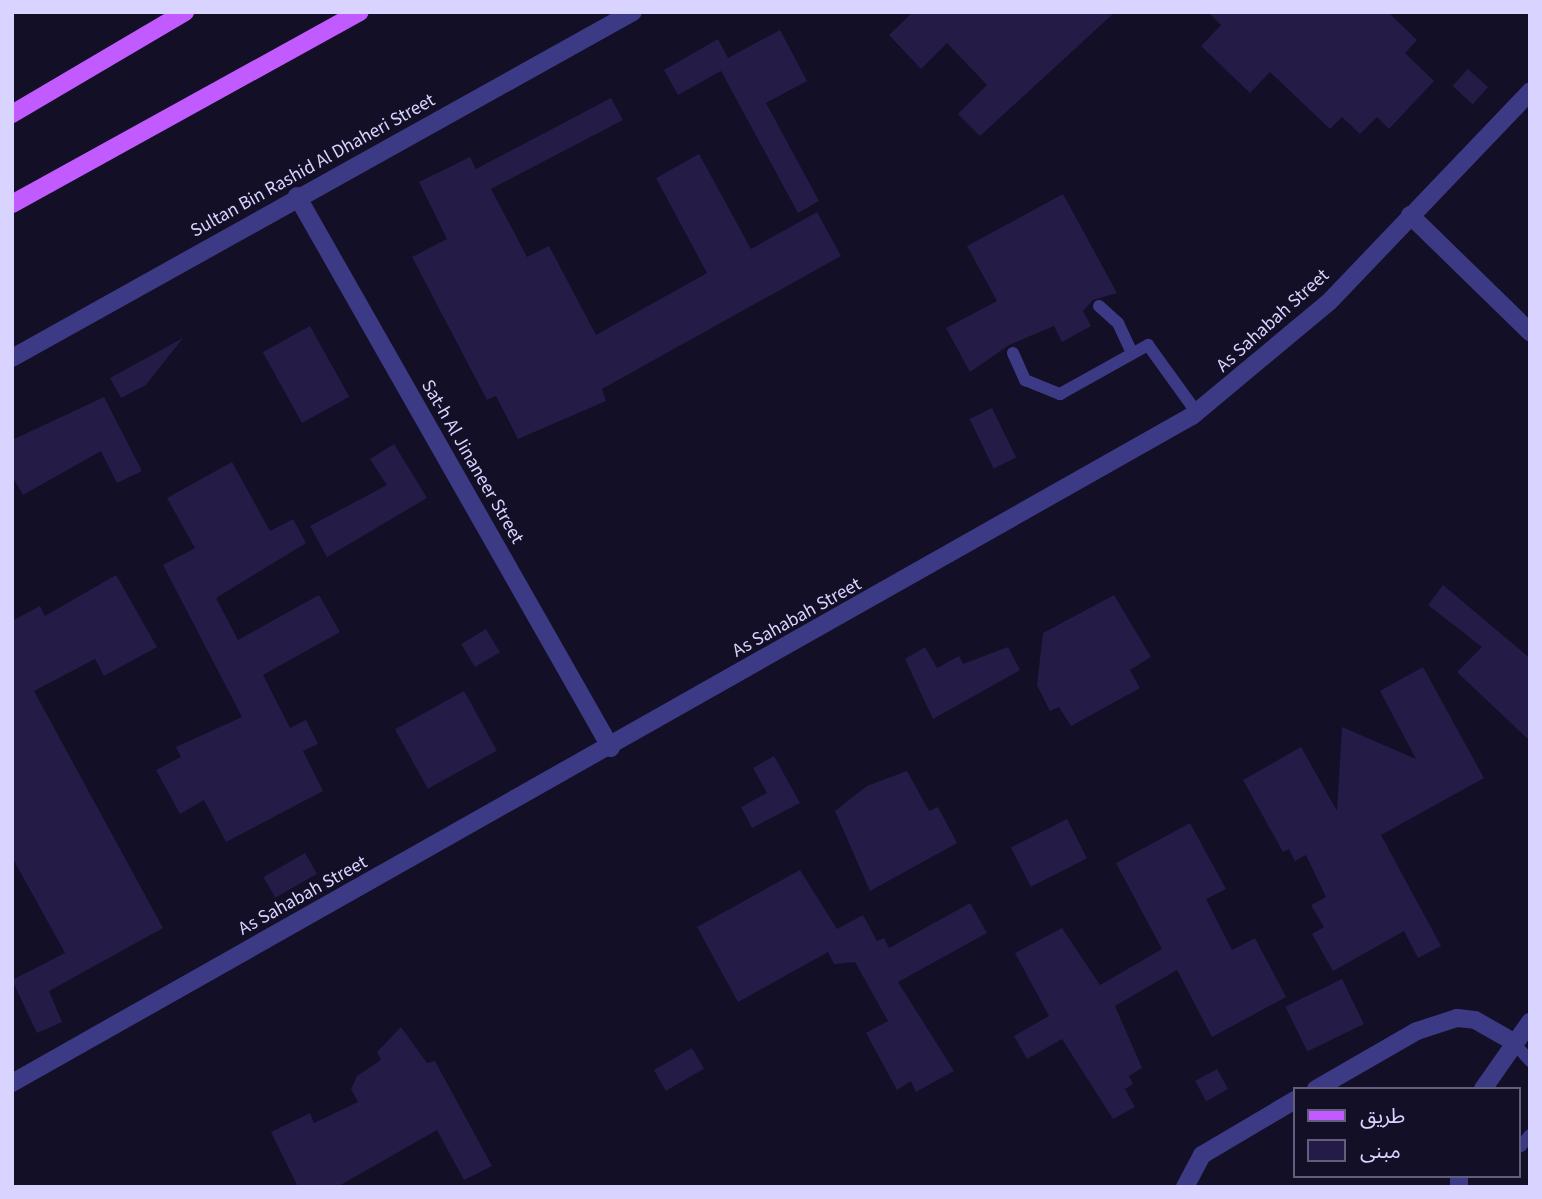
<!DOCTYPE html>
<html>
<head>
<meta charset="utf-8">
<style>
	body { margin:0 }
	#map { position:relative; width:1542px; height:1199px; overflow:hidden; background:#130f26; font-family:"Source Sans 3","Noto Sans Arabic",sans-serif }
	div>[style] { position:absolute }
	.building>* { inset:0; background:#241b47; transform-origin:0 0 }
	.service>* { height:12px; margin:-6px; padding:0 6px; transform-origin:6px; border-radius:6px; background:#3d3a85 }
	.minor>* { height:18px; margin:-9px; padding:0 9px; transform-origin:9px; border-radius:9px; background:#3d3a85 }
	.primary>* { height:18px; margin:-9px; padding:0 9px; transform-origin:9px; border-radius:9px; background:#c25bff }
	span { translate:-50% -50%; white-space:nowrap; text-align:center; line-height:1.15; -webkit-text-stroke:5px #130f26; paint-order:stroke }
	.street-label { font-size:19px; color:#d9d4ff }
	.frame { position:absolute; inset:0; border:14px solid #d9d4ff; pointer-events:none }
	.legend { position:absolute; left:1293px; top:1087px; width:228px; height:91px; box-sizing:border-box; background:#130f26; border:2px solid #625e7d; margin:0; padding:9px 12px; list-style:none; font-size:21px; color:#d9d4ff }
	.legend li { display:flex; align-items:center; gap:14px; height:35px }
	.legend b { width:35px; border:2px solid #625e7d }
</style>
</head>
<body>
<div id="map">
	<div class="building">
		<i style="clip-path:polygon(913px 12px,1115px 12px,980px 136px,958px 114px,987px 85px,947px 43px,921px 69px,889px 35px)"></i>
		<i style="clip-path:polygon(1208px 12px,1388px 12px,1417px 40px,1405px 53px,1434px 81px,1389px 129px,1377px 117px,1360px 134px,1342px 117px,1330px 129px,1270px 72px,1250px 93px,1201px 46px,1221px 25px)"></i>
		<i style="clip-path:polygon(780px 30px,807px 81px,766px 103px,819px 201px,798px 213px,721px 71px,678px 95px,664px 70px,718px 39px,728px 58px)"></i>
		<i style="left:1468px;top:69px;width:27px;height:23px;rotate:42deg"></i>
		<i style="clip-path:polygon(611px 98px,623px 120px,491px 189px,527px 257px,549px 246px,596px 335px,707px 273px,656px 178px,699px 154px,751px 249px,817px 212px,841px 256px,602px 389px,606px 401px,518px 439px,496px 396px,487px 400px,412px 257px,447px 239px,419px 182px,470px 157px,476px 169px)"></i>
		<i style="clip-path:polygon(1063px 194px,1117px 293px,1093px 300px,1083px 311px,1091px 326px,1062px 342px,1054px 326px,1009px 345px,970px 372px,946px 328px,997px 301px,967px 246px)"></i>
		<i style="left:310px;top:326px;width:81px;height:54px;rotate:61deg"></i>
		<i style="clip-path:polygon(183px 338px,146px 385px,121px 398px,110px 378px)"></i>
		<i style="clip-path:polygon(104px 397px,142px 471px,117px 483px,101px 451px,23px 495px,12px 476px,12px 440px)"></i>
		<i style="left:992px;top:408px;width:55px;height:25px;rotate:64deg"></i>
		<i style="clip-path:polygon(394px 444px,427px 498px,327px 557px,310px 526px,387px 485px,370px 459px)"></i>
		<i style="clip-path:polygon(232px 462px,270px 531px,293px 519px,306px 543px,216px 598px,238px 640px,319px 595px,340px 632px,263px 675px,290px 728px,306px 720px,318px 744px,303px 751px,323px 791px,226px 842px,204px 800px,180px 814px,156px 770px,181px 757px,176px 747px,242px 717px,163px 565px,195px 548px,167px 498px)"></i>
		<i style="clip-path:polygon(116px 575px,157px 647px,104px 676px,95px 659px,34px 691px,163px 928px,49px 991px,62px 1022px,37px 1033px,12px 980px,65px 953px,12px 857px,12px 621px,40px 606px,45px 616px)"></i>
		<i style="clip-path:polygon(1443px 585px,1530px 658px,1530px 741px,1457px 672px,1482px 647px,1428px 605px)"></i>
		<i style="clip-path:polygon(1114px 595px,1151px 657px,1130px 670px,1140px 688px,1071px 726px,1059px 707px,1050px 711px,1037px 685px,1043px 633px)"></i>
		<i style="left:486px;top:629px;width:27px;height:29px;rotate:59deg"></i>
		<i style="clip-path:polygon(925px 647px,937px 668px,959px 656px,963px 664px,1008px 647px,1020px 670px,933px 719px,905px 659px)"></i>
		<i style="clip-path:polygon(1423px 667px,1484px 778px,1381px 835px,1441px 946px,1418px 958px,1404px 931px,1333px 971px,1312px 934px,1324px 927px,1311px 905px,1326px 897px,1306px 855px,1295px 861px,1289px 849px,1283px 852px,1243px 780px,1301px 747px,1337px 811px,1342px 727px,1416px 759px,1380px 691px)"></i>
		<i style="left:464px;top:691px;width:68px;height:79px;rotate:61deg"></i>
		<i style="clip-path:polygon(774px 756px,800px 803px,752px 828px,741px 807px,767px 793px,753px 768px)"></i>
		<i style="clip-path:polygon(907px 771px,929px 811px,938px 807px,957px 843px,870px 891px,835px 811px,867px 786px)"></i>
		<i style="left:1067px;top:819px;width:44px;height:63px;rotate:63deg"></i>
		<i style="clip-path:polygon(1190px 823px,1226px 889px,1206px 899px,1232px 950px,1255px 938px,1286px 997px,1212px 1037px,1177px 970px,1115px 1006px,1142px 1068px,1129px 1076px,1133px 1084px,1125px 1089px,1135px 1107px,1113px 1119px,1062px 1039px,1027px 1059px,1014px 1036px,1049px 1016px,1015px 953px,1062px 928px,1100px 985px,1162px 949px,1116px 863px)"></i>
		<i style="left:305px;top:853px;width:24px;height:48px;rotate:60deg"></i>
		<i style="clip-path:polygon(800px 870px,837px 929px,863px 915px,877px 941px,884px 938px,889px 948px,970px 903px,987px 933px,898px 982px,954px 1071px,916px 1092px,911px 1081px,897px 1090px,866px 1033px,888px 1021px,855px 962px,834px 964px,828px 952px,738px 1002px,697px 927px)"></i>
		<i style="left:1342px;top:979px;width:50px;height:63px;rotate:64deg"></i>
		<i style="clip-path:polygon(401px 1027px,427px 1063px,435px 1061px,492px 1166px,464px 1180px,437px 1130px,337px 1187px,298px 1187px,271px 1132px,310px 1113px,314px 1123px,358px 1102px,351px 1089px,357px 1076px,381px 1060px,377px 1052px)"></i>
		<i style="left:692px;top:1048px;width:24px;height:44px;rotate:60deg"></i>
		<i style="left:1217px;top:1069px;width:23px;height:25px;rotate:61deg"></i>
	</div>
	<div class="service">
		<i style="left:1099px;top:306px;width:25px;rotate:42deg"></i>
		<i style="left:1118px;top:323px;width:31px;rotate:65deg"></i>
		<i style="left:1013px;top:353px;width:30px;rotate:66deg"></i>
		<i style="left:1025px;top:380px;width:38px;rotate:22deg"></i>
		<i style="left:1060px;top:394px;width:101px;rotate:-29.1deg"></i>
		<i style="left:1148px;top:345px;width:84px;rotate:54.2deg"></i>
		<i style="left:1512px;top:1041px;width:27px;rotate:48deg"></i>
		<i style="left:1521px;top:1146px;width:14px;rotate:-51deg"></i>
	</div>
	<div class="minor">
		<i style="left:297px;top:196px;width:635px;rotate:60.37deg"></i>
		<i style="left:1410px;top:215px;width:168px;rotate:44.3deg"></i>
		<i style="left:12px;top:358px;width:711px;rotate:-29.13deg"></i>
		<i style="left:12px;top:1083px;width:1355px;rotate:-29.48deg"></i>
		<i style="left:1192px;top:416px;width:178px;rotate:-39.8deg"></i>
		<i style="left:1329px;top:302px;width:291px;rotate:-46.3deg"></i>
		<i style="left:1316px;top:1089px;width:116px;rotate:-29.9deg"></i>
		<i style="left:1417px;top:1031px;width:42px;rotate:-18deg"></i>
		<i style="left:1457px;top:1018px;width:18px;rotate:6deg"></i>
		<i style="left:1475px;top:1020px;width:43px;rotate:29.6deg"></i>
		<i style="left:1483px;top:1089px;width:82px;rotate:-55deg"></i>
		<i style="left:1185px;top:1187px;width:36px;rotate:-62deg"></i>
		<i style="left:1202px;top:1155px;width:108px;rotate:-30.6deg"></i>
		<i style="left:1459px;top:1187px;width:11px;rotate:-90deg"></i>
	</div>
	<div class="primary">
		<i style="left:12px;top:114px;width:201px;rotate:-30.5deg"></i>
		<i style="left:12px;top:204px;width:397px;rotate:-28.9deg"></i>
	</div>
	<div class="street-label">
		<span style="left:313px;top:166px;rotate:-29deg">Sultan Bin Rashid Al Dhaheri Street</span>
		<span style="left:1273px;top:321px;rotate:-42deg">As Sahabah Street</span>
		<span style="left:472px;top:462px;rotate:60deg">Sat-h Al Jinaneer Street</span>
		<span style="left:797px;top:618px;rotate:-29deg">As Sahabah Street</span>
		<span style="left:303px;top:896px;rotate:-29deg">As Sahabah Street</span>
	</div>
	<div class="frame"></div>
	<ul class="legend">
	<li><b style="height:9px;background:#c25bff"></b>طريق</li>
	<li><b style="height:19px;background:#241b47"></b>مبنى</li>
	</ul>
</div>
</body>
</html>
